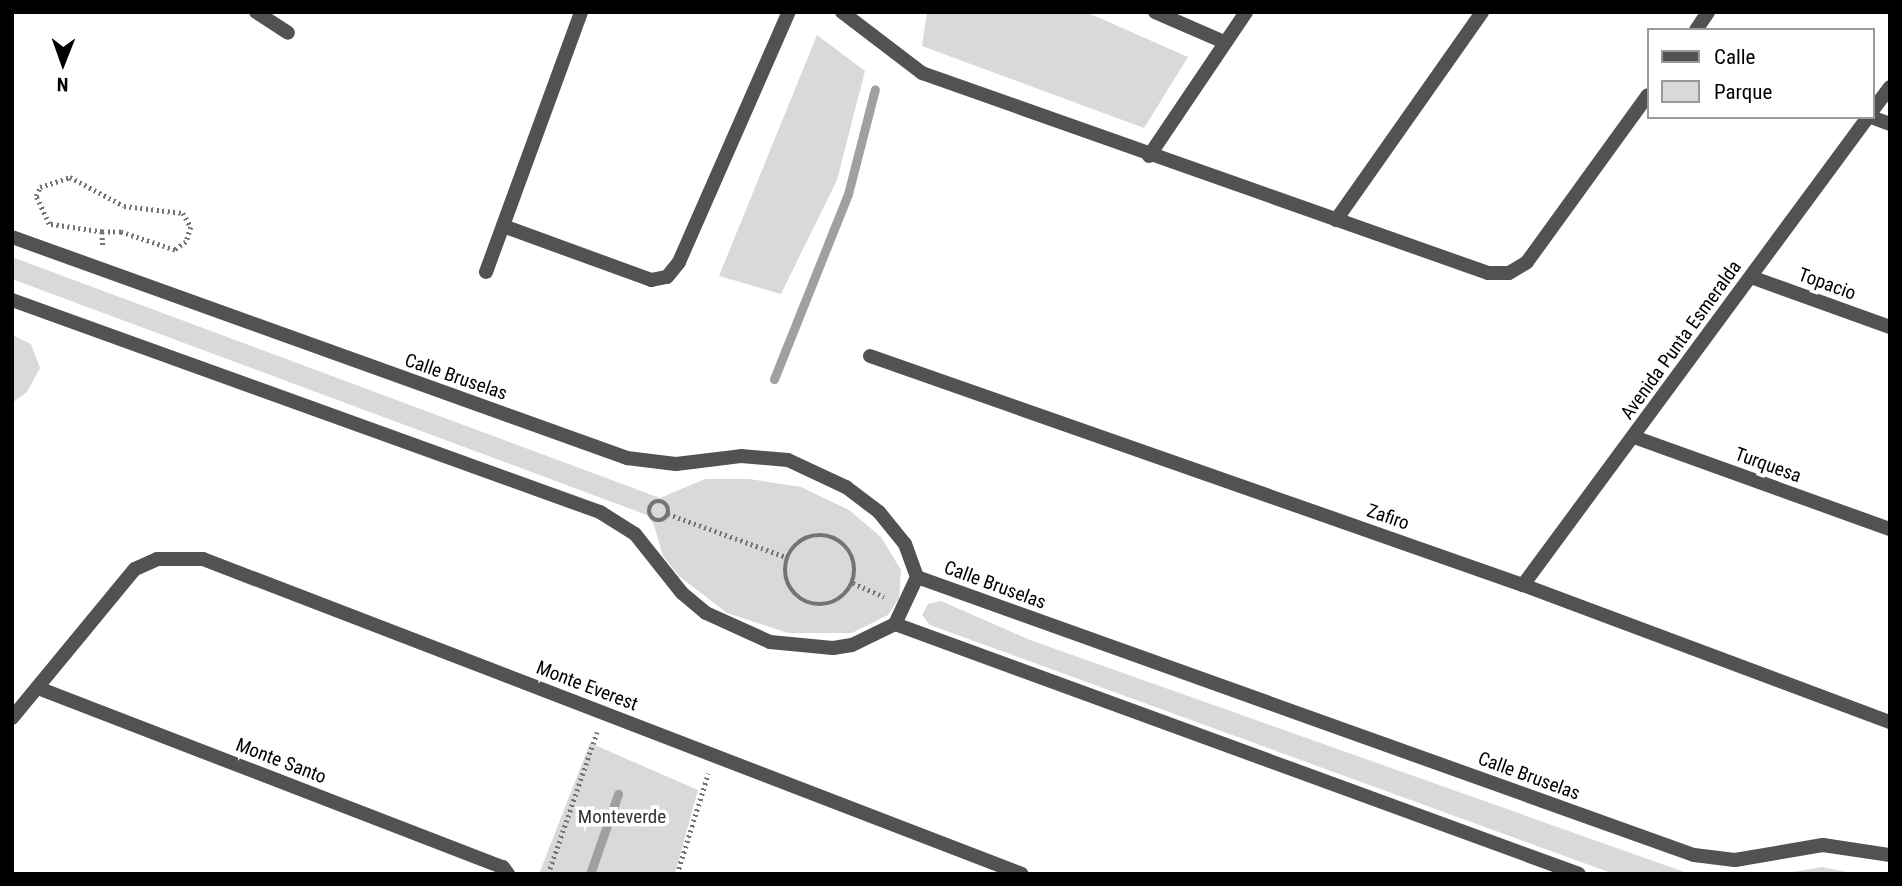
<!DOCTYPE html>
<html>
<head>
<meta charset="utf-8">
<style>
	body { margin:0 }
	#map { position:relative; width:1902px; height:886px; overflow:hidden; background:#fff; font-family:"Roboto Condensed",sans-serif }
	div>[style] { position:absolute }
	.green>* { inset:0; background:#d9d9d9 }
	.stream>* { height:9px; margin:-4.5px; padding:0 4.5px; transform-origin:4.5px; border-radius:4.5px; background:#a0a0a0 }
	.path>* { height:4.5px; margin-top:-2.25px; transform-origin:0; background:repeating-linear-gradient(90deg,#747474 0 2px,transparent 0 5.5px) }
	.path>.ring { margin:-2.25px; padding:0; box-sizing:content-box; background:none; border:4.5px solid #747474; border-radius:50% }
	.service>* { height:14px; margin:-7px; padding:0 7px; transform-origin:7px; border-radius:7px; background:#525252 }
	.minor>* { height:14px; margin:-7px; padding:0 7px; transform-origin:7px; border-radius:7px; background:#525252 }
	span { translate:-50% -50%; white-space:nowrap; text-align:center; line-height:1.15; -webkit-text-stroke:7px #fff; paint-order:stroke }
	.street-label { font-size:19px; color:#000 }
	.park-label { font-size:19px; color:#303030 }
	.frame { position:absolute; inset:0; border:14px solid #000; pointer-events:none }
	.legend { position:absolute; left:1647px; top:28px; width:228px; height:91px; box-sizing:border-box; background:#fff; border:2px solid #999; margin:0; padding:9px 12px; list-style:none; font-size:21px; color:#000 }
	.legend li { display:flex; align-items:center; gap:14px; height:35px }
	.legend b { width:35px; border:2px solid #999 }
	.north { position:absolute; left:28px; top:28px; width:70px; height:70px; -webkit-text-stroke:5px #fff; paint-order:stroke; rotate:181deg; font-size:19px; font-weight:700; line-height:28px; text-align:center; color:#000 }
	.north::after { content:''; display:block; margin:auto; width:24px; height:32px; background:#000; clip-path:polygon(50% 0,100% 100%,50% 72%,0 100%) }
</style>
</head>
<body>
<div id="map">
	<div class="green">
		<i style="clip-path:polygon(927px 12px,1086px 12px,1188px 57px,1144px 128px,922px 46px)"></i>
		<i style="clip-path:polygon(817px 35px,865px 71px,837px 180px,781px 294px,719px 276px)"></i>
		<i style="clip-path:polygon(12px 257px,660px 498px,705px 479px,749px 479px,801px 487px,849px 510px,881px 537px,901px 570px,899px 598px,888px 615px,852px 633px,788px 633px,727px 613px,679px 576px,663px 556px,654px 525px,647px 515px,12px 279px)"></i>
		<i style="clip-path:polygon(12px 335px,31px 344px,40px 368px,27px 392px,12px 403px)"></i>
		<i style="clip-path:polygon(941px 601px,1030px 640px,1690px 874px,1614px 874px,930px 625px,922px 615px,928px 604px)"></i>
		<i style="clip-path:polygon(590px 743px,698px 790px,675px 874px,539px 874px)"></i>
		<i style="clip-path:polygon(1822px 867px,1857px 874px,1781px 874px)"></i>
	</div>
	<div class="stream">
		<i style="left:774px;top:379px;width:199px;rotate:-68.2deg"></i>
		<i style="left:848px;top:194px;width:108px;rotate:-75.6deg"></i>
		<i style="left:590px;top:874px;width:85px;rotate:-70.7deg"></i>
	</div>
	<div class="path">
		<i style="left:102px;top:232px;width:54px;rotate:-171.4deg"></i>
		<i style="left:49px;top:224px;width:31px;rotate:-115deg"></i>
		<i style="left:36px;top:196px;width:10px;rotate:-66deg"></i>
		<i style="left:40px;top:187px;width:32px;rotate:-18deg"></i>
		<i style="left:70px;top:177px;width:61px;rotate:28.2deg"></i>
		<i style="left:124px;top:206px;width:59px;rotate:6.8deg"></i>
		<i style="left:183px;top:213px;width:16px;rotate:60deg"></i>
		<i style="left:191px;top:227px;width:16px;rotate:108deg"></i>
		<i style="left:186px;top:242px;width:14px;rotate:144deg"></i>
		<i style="left:175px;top:250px;width:57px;rotate:-161.6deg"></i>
		<i style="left:121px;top:232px;width:19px;rotate:180deg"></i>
		<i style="left:102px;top:232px;width:15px;rotate:86deg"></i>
		<i class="ring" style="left:649px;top:501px;width:15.5px;height:15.5px"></i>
		<i style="left:668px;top:514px;width:126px;rotate:20deg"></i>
		<i class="ring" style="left:785px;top:535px;width:65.5px;height:65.5px"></i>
		<i style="left:853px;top:583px;width:34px;rotate:24deg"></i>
		<i style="left:548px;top:874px;width:150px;rotate:-71deg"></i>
		<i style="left:677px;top:874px;width:105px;rotate:-72.8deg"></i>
	</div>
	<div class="service">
		<i style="left:256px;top:12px;width:38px;rotate:33deg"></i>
	</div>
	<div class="minor">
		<i style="left:842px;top:12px;width:101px;rotate:37.3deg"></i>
		<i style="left:922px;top:73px;width:600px;rotate:19.46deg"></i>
		<i style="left:1488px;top:273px;width:21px"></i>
		<i style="left:1509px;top:273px;width:21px;rotate:-31deg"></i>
		<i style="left:1527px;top:262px;width:206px;rotate:-54.1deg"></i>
		<i style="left:1155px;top:12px;width:75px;rotate:23.5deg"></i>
		<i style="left:1696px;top:30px;width:22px;rotate:-56deg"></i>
		<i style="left:1872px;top:111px;width:30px;rotate:-53deg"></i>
		<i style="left:1871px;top:117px;width:20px;rotate:20deg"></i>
		<i style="left:1149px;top:156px;width:174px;rotate:-56deg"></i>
		<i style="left:1336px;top:220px;width:254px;rotate:-54.9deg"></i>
		<i style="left:503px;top:226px;width:158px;rotate:20deg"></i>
		<i style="left:651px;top:280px;width:16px;rotate:-11deg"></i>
		<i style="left:667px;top:277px;width:19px;rotate:-51deg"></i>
		<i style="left:679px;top:262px;width:273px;rotate:-66.3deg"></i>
		<i style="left:12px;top:237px;width:654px;rotate:19.77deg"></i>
		<i style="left:627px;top:458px;width:49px;rotate:7deg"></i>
		<i style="left:676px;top:464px;width:65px;rotate:-7deg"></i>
		<i style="left:741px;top:456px;width:47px;rotate:4.9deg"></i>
		<i style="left:788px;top:460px;width:64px;rotate:25deg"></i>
		<i style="left:846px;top:487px;width:41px;rotate:37.1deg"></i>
		<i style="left:879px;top:512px;width:41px;rotate:50.9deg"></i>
		<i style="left:905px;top:544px;width:35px;rotate:70deg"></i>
		<i style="left:917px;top:577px;width:825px;rotate:19.69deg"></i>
		<i style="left:1694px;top:855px;width:41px;rotate:7deg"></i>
		<i style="left:1735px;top:860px;width:89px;rotate:-9.7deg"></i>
		<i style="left:1823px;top:845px;width:68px;rotate:8.5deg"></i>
		<i style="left:486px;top:272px;width:277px;rotate:-69.9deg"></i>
		<i style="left:1751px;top:277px;width:148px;rotate:19.8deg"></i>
		<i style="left:12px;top:300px;width:625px;rotate:19.83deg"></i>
		<i style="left:600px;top:512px;width:41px;rotate:32.2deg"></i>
		<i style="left:635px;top:534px;width:75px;rotate:51.5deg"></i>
		<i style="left:682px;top:593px;width:31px;rotate:40deg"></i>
		<i style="left:706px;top:613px;width:70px;rotate:24.4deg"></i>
		<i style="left:770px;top:642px;width:63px;rotate:5.4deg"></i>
		<i style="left:833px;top:648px;width:19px;rotate:-9deg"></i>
		<i style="left:852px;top:645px;width:48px;rotate:-26deg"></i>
		<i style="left:895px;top:624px;width:728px;rotate:20.08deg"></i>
		<i style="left:870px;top:356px;width:692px;rotate:19.33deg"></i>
		<i style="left:1523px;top:585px;width:392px;rotate:20.5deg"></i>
		<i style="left:1634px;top:437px;width:272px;rotate:19.8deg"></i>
		<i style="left:1523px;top:585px;width:581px;rotate:-53.6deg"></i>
		<i style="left:895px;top:624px;width:52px;rotate:-64.9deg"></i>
		<i style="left:38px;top:688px;width:498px;rotate:21.1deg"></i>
		<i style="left:503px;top:867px;width:9px;rotate:54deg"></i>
		<i style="left:12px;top:718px;width:193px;rotate:-50.5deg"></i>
		<i style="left:135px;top:569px;width:24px;rotate:-24deg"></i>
		<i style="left:157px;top:559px;width:46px"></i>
		<i style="left:203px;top:559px;width:877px;rotate:21.04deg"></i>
	</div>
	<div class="street-label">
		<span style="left:1827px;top:284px;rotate:20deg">Topacio</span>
		<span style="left:1681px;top:340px;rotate:-54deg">Avenida Punta Esmeralda</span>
		<span style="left:456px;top:377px;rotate:19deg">Calle Bruselas</span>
		<span style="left:1768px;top:465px;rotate:20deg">Turquesa</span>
		<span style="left:1388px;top:517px;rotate:19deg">Zafiro</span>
		<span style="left:995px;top:585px;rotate:20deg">Calle Bruselas</span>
		<span style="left:587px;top:686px;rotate:21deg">Monte Everest</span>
		<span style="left:281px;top:761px;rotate:21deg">Monte Santo</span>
		<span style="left:1529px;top:776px;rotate:20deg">Calle Bruselas</span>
	</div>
	<div class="park-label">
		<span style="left:622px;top:817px">Monteverde</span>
	</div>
	<div class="frame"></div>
	<ul class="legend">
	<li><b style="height:9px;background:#525252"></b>Calle</li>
	<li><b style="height:19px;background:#d9d9d9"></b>Parque</li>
	</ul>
	<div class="north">N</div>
</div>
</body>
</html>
